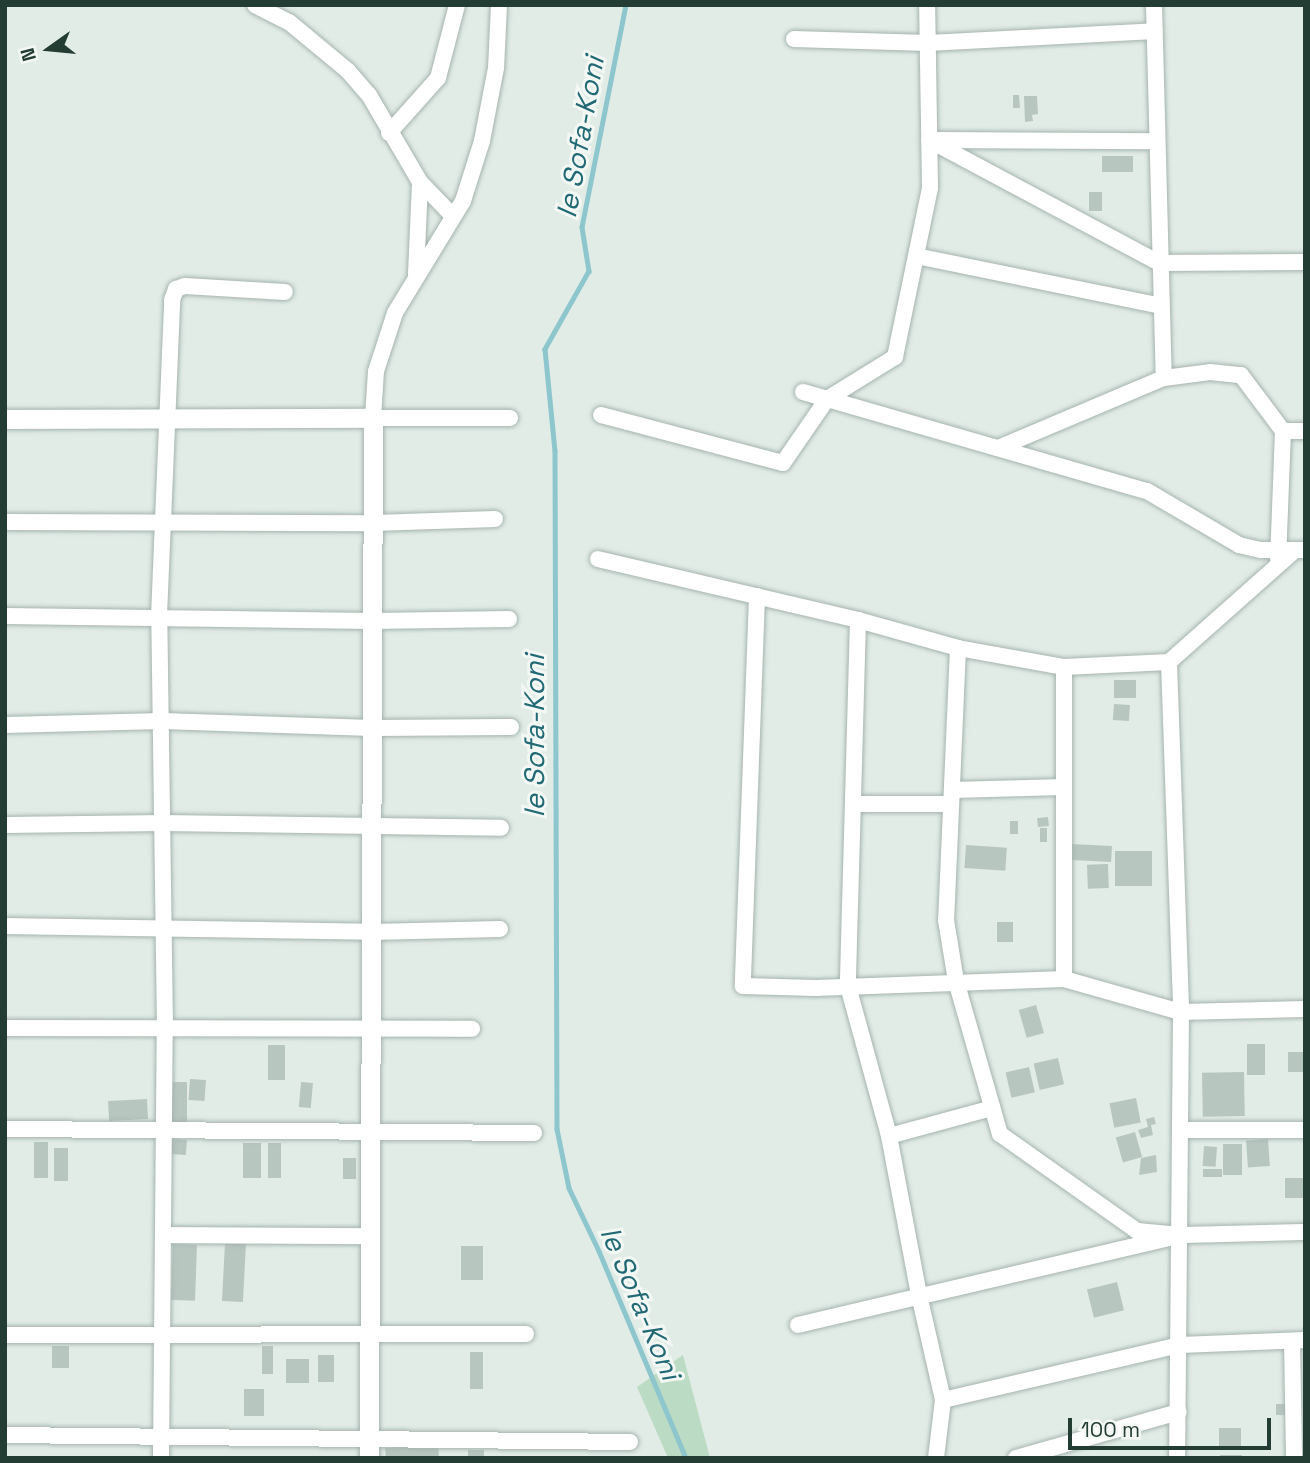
<!DOCTYPE html>
<html>
<head>
<meta charset="utf-8">
<style>
	body { margin:0 }
	#map { position:relative; width:1310px; height:1463px; overflow:hidden; background:#e2ece7; font-family:"Space Grotesk",sans-serif }
	div>[style] { position:absolute }
	.green>* { inset:0; background:#bcdbc4 }
	.stream>* { height:4.5px; margin:-2.25px; padding:0 2.25px; transform-origin:2.25px; border-radius:2.25px; background:#8dc6cd }
	.building>* { inset:0; background:#b8c6c0; transform-origin:0 0 }
	.roads { filter:drop-shadow(0 0 2px #a5b4ae) drop-shadow(0 0 2px #a5b4ae) }
	.minor>* { height:16px; margin:-8px; padding:0 8px; transform-origin:8px; border-radius:8px; background:#fff }
	.tertiary>* { height:19px; margin:-9.5px; padding:0 9.5px; transform-origin:9.5px; border-radius:9.5px; background:#fff }
	span { translate:-50% -50%; white-space:nowrap; text-align:center; line-height:1.15; -webkit-text-stroke:6px #f3f8f5; paint-order:stroke }
	.water-label { font-size:28px; color:#216974; font-style:italic }
	.frame { position:absolute; inset:0; border:7px solid #233c34; pointer-events:none }
	.north { position:absolute; left:14px; top:14px; width:70px; height:70px; -webkit-text-stroke:5px #f3f8f5; paint-order:stroke; rotate:255deg; font-size:19px; font-weight:700; line-height:28px; text-align:center; color:#233c34 }
	.north::after { content:''; display:block; margin:auto; width:24px; height:32px; background:#233c34; clip-path:polygon(50% 0,100% 100%,50% 72%,0 100%) }
	.scale { position:absolute; left:1068px; top:1418px; width:203px; height:32px; box-sizing:border-box; border:4px solid #233c34; border-top:0; padding-left:9px; font-size:21px; line-height:24px; white-space:nowrap; color:#233c34; -webkit-text-stroke:5px #f3f8f5; paint-order:stroke }
</style>
</head>
<body>
<div id="map">
	<div class="green">
		<i style="clip-path:polygon(683px 1355px,710px 1458px,668px 1458px,637px 1387px)"></i>
	</div>
	<div class="stream">
		<i style="left:626px;top:5px;width:226px;rotate:101.2deg"></i>
		<i style="left:582px;top:227px;width:45px;rotate:81deg"></i>
		<i style="left:589px;top:271px;width:90px;rotate:119.4deg"></i>
		<i style="left:545px;top:349px;width:102px;rotate:84.4deg"></i>
		<i style="left:555px;top:451px;width:678px;rotate:89.83deg"></i>
		<i style="left:557px;top:1129px;width:60px;rotate:78.5deg"></i>
		<i style="left:569px;top:1188px;width:70px;rotate:64.5deg"></i>
		<i style="left:599px;top:1251px;width:225px;rotate:67.2deg"></i>
	</div>
	<div class="building">
		<i style="clip-path:polygon(1013px 95px,1019px 95px,1020px 108px,1013px 108px)"></i>
		<i style="clip-path:polygon(1024px 96px,1037px 96px,1038px 114px,1032px 115px,1033px 121px,1025px 122px)"></i>
		<i style="left:1133px;top:156px;width:16px;height:31px;rotate:90deg"></i>
		<i style="left:1089px;top:192px;width:13px;height:19px"></i>
		<i style="left:1136px;top:680px;width:18px;height:22px;rotate:90deg"></i>
		<i style="left:1114px;top:704px;width:16px;height:16px;rotate:4deg"></i>
		<i style="left:1048px;top:817px;width:9px;height:11px;rotate:84deg"></i>
		<i style="left:1010px;top:821px;width:8px;height:13px"></i>
		<i style="left:1047px;top:828px;width:14px;height:7px;rotate:90deg"></i>
		<i style="left:1072px;top:844px;width:40px;height:16px;rotate:3deg"></i>
		<i style="left:966px;top:845px;width:41px;height:23px;rotate:4deg"></i>
		<i style="left:1115px;top:851px;width:37px;height:35px"></i>
		<i style="left:1108px;top:864px;width:24px;height:21px;rotate:88deg"></i>
		<i style="left:1013px;top:922px;width:20px;height:16px;rotate:90deg"></i>
		<i style="left:1036px;top:1005px;width:29px;height:18px;rotate:74deg"></i>
		<i style="left:1247px;top:1044px;width:18px;height:31px"></i>
		<i style="left:268px;top:1045px;width:17px;height:35px"></i>
		<i style="left:1305px;top:1052px;width:20px;height:17px;rotate:90deg"></i>
		<i style="left:1058px;top:1058px;width:27px;height:25px;rotate:77deg"></i>
		<i style="left:1029px;top:1067px;width:26px;height:24px;rotate:77deg"></i>
		<i style="left:1244px;top:1072px;width:44px;height:42px;rotate:89deg"></i>
		<i style="left:190px;top:1079px;width:16px;height:21px;rotate:4deg"></i>
		<i style="left:171px;top:1082px;width:16px;height:43px"></i>
		<i style="left:301px;top:1082px;width:12px;height:25px;rotate:5deg"></i>
		<i style="left:1136px;top:1098px;width:25px;height:27px;rotate:79deg"></i>
		<i style="left:147px;top:1099px;width:20px;height:39px;rotate:87deg"></i>
		<i style="clip-path:polygon(1154px 1117px,1156px 1124px,1151px 1125px,1153px 1135px,1141px 1138px,1138px 1130px,1148px 1127px,1146px 1119px)"></i>
		<i style="left:1135px;top:1132px;width:26px;height:20px;rotate:74deg"></i>
		<i style="left:171px;top:1139px;width:16px;height:15px;rotate:4deg"></i>
		<i style="left:1268px;top:1139px;width:27px;height:22px;rotate:86deg"></i>
		<i style="left:34px;top:1142px;width:14px;height:36px"></i>
		<i style="left:243px;top:1143px;width:18px;height:35px"></i>
		<i style="left:268px;top:1143px;width:13px;height:35px"></i>
		<i style="left:1223px;top:1144px;width:19px;height:31px"></i>
		<i style="left:1204px;top:1146px;width:13px;height:20px;rotate:4deg"></i>
		<i style="left:54px;top:1148px;width:14px;height:33px"></i>
		<i style="clip-path:polygon(1156px 1155px,1157px 1172px,1139px 1175px,1141px 1158px)"></i>
		<i style="left:343px;top:1158px;width:13px;height:21px"></i>
		<i style="left:1203px;top:1169px;width:19px;height:8px"></i>
		<i style="left:1285px;top:1178px;width:20px;height:20px"></i>
		<i style="left:225px;top:1243px;width:21px;height:58px;rotate:3deg"></i>
		<i style="left:173px;top:1244px;width:24px;height:56px;rotate:2deg"></i>
		<i style="left:461px;top:1246px;width:22px;height:34px"></i>
		<i style="left:1117px;top:1282px;width:29px;height:31px;rotate:76deg"></i>
		<i style="left:52px;top:1346px;width:17px;height:22px"></i>
		<i style="left:262px;top:1346px;width:11px;height:28px"></i>
		<i style="left:470px;top:1352px;width:13px;height:37px"></i>
		<i style="left:318px;top:1355px;width:16px;height:27px"></i>
		<i style="left:286px;top:1359px;width:23px;height:24px"></i>
		<i style="left:244px;top:1389px;width:20px;height:27px"></i>
		<i style="left:1276px;top:1404px;width:9px;height:11px"></i>
		<i style="left:1241px;top:1428px;width:22px;height:22px;rotate:90deg"></i>
		<i style="clip-path:polygon(438px 1445px,439px 1458px,386px 1458px,385px 1448px)"></i>
		<i style="left:468px;top:1450px;width:16px;height:8px"></i>
		<i style="left:1220px;top:1455px;width:22px;height:3px"></i>
	</div>
	<div class="roads">
		<div class="minor">
			<i style="left:255px;top:5px;width:38px;rotate:27deg"></i>
			<i style="left:289px;top:22px;width:77px;rotate:39.7deg"></i>
			<i style="left:348px;top:71px;width:32px;rotate:49deg"></i>
			<i style="left:369px;top:95px;width:101px;rotate:59.6deg"></i>
			<i style="left:420px;top:182px;width:47px;rotate:45.9deg"></i>
			<i style="left:499px;top:5px;width:63px;rotate:92.7deg"></i>
			<i style="left:496px;top:68px;width:74px;rotate:100.9deg"></i>
			<i style="left:482px;top:141px;width:63px;rotate:107.6deg"></i>
			<i style="left:463px;top:201px;width:131px;rotate:121.3deg"></i>
			<i style="left:395px;top:313px;width:61px;rotate:108.1deg"></i>
			<i style="left:376px;top:371px;width:47px;rotate:93.7deg"></i>
			<i style="left:373px;top:418px;width:137px"></i>
			<i style="left:1154px;top:5px;width:373px;rotate:88.5deg"></i>
			<i style="left:794px;top:39px;width:134px;rotate:1.7deg"></i>
			<i style="left:928px;top:43px;width:227px;rotate:-3deg"></i>
			<i style="left:389px;top:133px;width:74px;rotate:-48.3deg"></i>
			<i style="left:438px;top:78px;width:75px;rotate:-75.4deg"></i>
			<i style="left:929px;top:140px;width:261px;rotate:28.1deg"></i>
			<i style="left:1159px;top:263px;width:146px;rotate:-0.4deg"></i>
			<i style="left:932px;top:140px;width:224px;rotate:0.3deg"></i>
			<i style="left:916px;top:256px;width:250px;rotate:11.5deg"></i>
			<i style="left:416px;top:274px;width:92px;rotate:-87.5deg"></i>
			<i style="left:803px;top:392px;width:358px;rotate:16.1deg"></i>
			<i style="left:1147px;top:491px;width:107px;rotate:30.4deg"></i>
			<i style="left:1239px;top:545px;width:23px;rotate:13deg"></i>
			<i style="left:1261px;top:550px;width:44px"></i>
			<i style="left:601px;top:415px;width:188px;rotate:14.8deg"></i>
			<i style="left:783px;top:463px;width:78px;rotate:-55.5deg"></i>
			<i style="left:827px;top:399px;width:80px;rotate:-31.7deg"></i>
			<i style="left:895px;top:357px;width:173px;rotate:-78.3deg"></i>
			<i style="left:930px;top:188px;width:183px;rotate:-90.9deg"></i>
			<i style="left:1283px;top:431px;width:22px"></i>
			<i style="left:998px;top:448px;width:180px;rotate:-22.9deg"></i>
			<i style="left:1164px;top:378px;width:46px;rotate:-7.4deg"></i>
			<i style="left:1210px;top:372px;width:31px;rotate:6deg"></i>
			<i style="left:1241px;top:375px;width:70px;rotate:53.1deg"></i>
			<i style="left:1283px;top:431px;width:128px;rotate:92.2deg"></i>
			<i style="left:5px;top:522px;width:368px;rotate:0.2deg"></i>
			<i style="left:373px;top:523px;width:122px;rotate:-1.9deg"></i>
			<i style="left:598px;top:559px;width:267px;rotate:13.2deg"></i>
			<i style="left:858px;top:620px;width:104px;rotate:15.6deg"></i>
			<i style="left:958px;top:648px;width:108px;rotate:10.2deg"></i>
			<i style="left:1064px;top:667px;width:105px;rotate:-2.7deg"></i>
			<i style="left:1169px;top:662px;width:167px;rotate:-41.6deg"></i>
			<i style="left:757px;top:596px;width:390px;rotate:92.1deg"></i>
			<i style="left:743px;top:986px;width:73px;rotate:1.6deg"></i>
			<i style="left:816px;top:988px;width:248px;rotate:-2.1deg"></i>
			<i style="left:1064px;top:979px;width:312px;rotate:-90deg"></i>
			<i style="left:5px;top:616px;width:367px;rotate:0.8deg"></i>
			<i style="left:372px;top:621px;width:137px;rotate:-0.8deg"></i>
			<i style="left:858px;top:620px;width:366px;rotate:91.6deg"></i>
			<i style="left:848px;top:986px;width:156px;rotate:74.7deg"></i>
			<i style="left:889px;top:1136px;width:162px;rotate:79.3deg"></i>
			<i style="left:919px;top:1295px;width:108px;rotate:77.1deg"></i>
			<i style="left:943px;top:1400px;width:58px;rotate:96.9deg"></i>
			<i style="left:958px;top:648px;width:272px;rotate:92.5deg"></i>
			<i style="left:946px;top:920px;width:62px;rotate:80.7deg"></i>
			<i style="left:956px;top:981px;width:159px;rotate:74deg"></i>
			<i style="left:1000px;top:1134px;width:168px;rotate:35.3deg"></i>
			<i style="left:1137px;top:1231px;width:44px;rotate:5.2deg"></i>
			<i style="left:1181px;top:1235px;width:124px;rotate:-1.4deg"></i>
			<i style="left:1169px;top:662px;width:350px;rotate:88deg"></i>
			<i style="left:1181px;top:1012px;width:446px;rotate:90.5deg"></i>
			<i style="left:5px;top:725px;width:157px;rotate:-1.5deg"></i>
			<i style="left:162px;top:721px;width:210px;rotate:1.9deg"></i>
			<i style="left:372px;top:728px;width:139px;rotate:-0.4deg"></i>
			<i style="left:952px;top:790px;width:112px;rotate:-1.5deg"></i>
			<i style="left:853px;top:804px;width:98px"></i>
			<i style="left:5px;top:825px;width:158px;rotate:-0.7deg"></i>
			<i style="left:163px;top:823px;width:338px;rotate:0.8deg"></i>
			<i style="left:5px;top:926px;width:366px;rotate:0.9deg"></i>
			<i style="left:371px;top:932px;width:129px;rotate:-1.3deg"></i>
			<i style="left:1064px;top:979px;width:122px;rotate:15.8deg"></i>
			<i style="left:1181px;top:1012px;width:124px;rotate:-1.4deg"></i>
			<i style="left:5px;top:1028px;width:467px;rotate:0.1deg"></i>
			<i style="left:5px;top:1129px;width:529px;rotate:0.43deg"></i>
			<i style="left:1181px;top:1130px;width:124px"></i>
			<i style="left:889px;top:1136px;width:107px;rotate:-15.2deg"></i>
			<i style="left:163px;top:1235px;width:208px;rotate:0.3deg"></i>
			<i style="left:798px;top:1325px;width:380px;rotate:-13.2deg"></i>
			<i style="left:5px;top:1335px;width:521px;rotate:-0.11deg"></i>
			<i style="left:1292px;top:1341px;width:117px;rotate:89deg"></i>
			<i style="left:943px;top:1400px;width:243px;rotate:-13.1deg"></i>
			<i style="left:1180px;top:1345px;width:125px;rotate:-2.3deg"></i>
			<i style="left:5px;top:1435px;width:625px;rotate:0.64deg"></i>
			<i style="left:161px;top:1458px;width:430px;rotate:-89.5deg"></i>
			<i style="left:165px;top:1028px;width:412px;rotate:-90.8deg"></i>
			<i style="left:159px;top:616px;width:316px;rotate:-87.6deg"></i>
			<i style="left:172px;top:300px;width:12px;rotate:-70deg"></i>
			<i style="left:176px;top:289px;width:9px;rotate:-18deg"></i>
			<i style="left:185px;top:286px;width:100px;rotate:3.4deg"></i>
			<i style="left:1016px;top:1458px;width:169px;rotate:-15.8deg"></i>
		</div>
		<div class="tertiary">
			<i style="left:5px;top:419px;width:368px;rotate:-0.2deg"></i>
			<i style="left:373px;top:418px;width:1040px;rotate:90.22deg"></i>
		</div>
	</div>
	<div class="water-label">
		<span style="left:580px;top:137px;rotate:-80deg">le Sofa-Koni</span>
		<span style="left:534px;top:736px;rotate:-90deg">le Sofa-Koni</span>
		<span style="left:641px;top:1303px;rotate:67deg">le Sofa-Koni</span>
	</div>
	<div class="frame"></div>
	<div class="north">N</div>
	<div class="scale">100 m</div>
</div>
</body>
</html>
